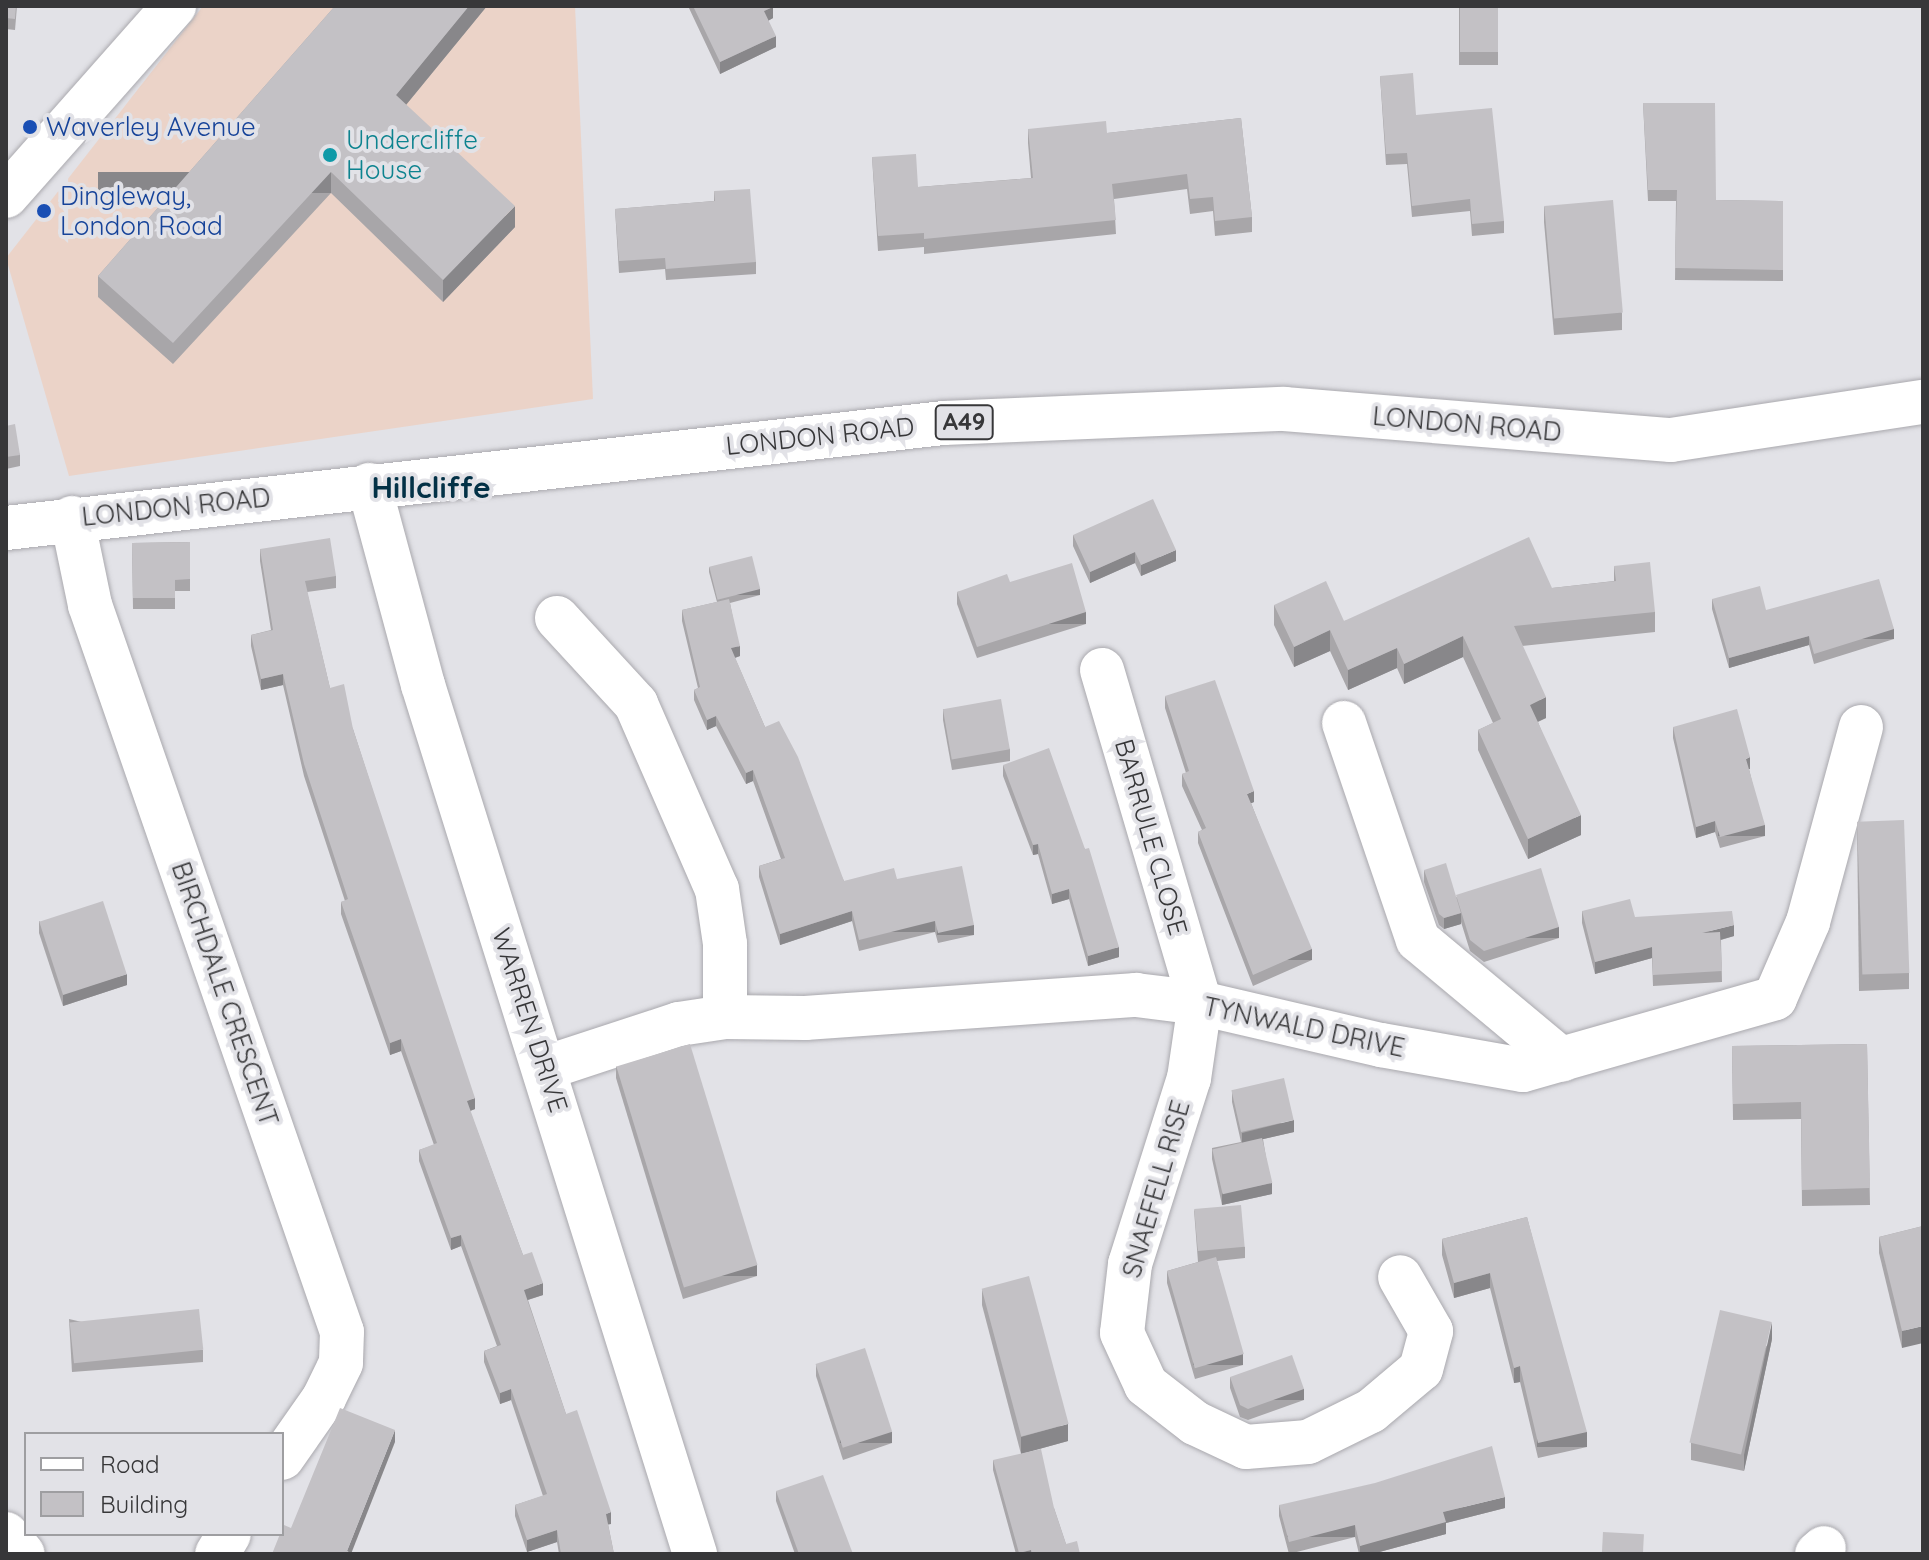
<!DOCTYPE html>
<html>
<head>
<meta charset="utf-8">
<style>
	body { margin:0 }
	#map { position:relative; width:1929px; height:1560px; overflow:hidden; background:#e2e2e7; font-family:Quicksand,sans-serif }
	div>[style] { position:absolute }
	.commercial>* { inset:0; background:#ebd3c8 }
	.roads { filter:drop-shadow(0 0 2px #aaa9ae) drop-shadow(0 0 2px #aaa9ae) }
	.minor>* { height:44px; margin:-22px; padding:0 22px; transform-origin:22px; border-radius:22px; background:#fff }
	.highway>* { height:44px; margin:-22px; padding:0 22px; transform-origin:22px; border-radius:22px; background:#fff }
	.wall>* { inset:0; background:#a8a6a9; transform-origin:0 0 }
	.shaded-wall>* { inset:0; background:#88878a; transform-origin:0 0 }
	.building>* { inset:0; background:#c3c1c5; transform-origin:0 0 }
	.dots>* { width:22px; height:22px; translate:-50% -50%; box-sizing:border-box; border:4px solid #e2e2e7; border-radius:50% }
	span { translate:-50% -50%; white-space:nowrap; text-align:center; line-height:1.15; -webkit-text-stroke:8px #e2e2e7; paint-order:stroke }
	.shield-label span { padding:2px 6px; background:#e2e2e7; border:2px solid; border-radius:6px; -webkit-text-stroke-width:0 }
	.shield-label { font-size:24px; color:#373739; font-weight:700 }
	.transit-label { font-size:26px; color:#164399 }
	.left { translate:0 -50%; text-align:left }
	.culture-label { font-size:26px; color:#0d838f }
	.street-label { font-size:26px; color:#373739 }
	.quarter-label { font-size:30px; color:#033146; font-weight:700 }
	.frame { position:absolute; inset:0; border:8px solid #373739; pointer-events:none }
	.legend { position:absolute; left:24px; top:1432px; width:260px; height:104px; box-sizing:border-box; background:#e2e2e7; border:2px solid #9e9ea1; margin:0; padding:10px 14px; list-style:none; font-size:24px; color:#373739 }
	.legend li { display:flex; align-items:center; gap:16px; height:40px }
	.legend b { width:40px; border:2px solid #9e9ea1 }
</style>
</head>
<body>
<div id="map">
	<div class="commercial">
		<i style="clip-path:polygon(203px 6px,575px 6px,593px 399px,69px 476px,6px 258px)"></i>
	</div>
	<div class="roads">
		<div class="minor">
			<i style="left:6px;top:196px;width:254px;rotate:-48.5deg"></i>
			<i style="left:369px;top:485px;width:207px;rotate:74.9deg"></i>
			<i style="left:423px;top:685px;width:911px;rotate:72.62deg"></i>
			<i style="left:72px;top:518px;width:89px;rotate:78.3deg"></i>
			<i style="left:90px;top:605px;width:769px;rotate:70.88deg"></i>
			<i style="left:342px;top:1332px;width:31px;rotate:92deg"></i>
			<i style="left:341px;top:1363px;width:39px;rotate:116deg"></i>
			<i style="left:324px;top:1398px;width:73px;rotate:125deg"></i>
			<i style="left:557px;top:618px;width:117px;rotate:47.4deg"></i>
			<i style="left:636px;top:704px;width:202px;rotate:66.4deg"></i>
			<i style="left:717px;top:889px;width:56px;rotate:81.7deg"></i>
			<i style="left:725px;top:944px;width:73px;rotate:90deg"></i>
			<i style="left:1102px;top:670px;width:347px;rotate:73.6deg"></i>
			<i style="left:1200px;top:1003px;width:76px;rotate:98.3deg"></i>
			<i style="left:1189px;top:1078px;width:195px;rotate:107.6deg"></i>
			<i style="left:1130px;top:1264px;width:69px;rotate:96.6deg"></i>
			<i style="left:1122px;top:1333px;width:57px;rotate:65.2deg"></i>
			<i style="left:1146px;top:1385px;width:62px;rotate:37.8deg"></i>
			<i style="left:1195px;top:1423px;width:56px;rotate:25.2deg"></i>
			<i style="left:1246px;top:1447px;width:62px;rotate:-4.6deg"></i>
			<i style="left:1308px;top:1442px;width:70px;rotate:-26.2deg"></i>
			<i style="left:1371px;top:1411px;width:65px;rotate:-40deg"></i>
			<i style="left:1421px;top:1369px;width:39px;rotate:-75deg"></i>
			<i style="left:1431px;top:1331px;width:62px;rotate:-119.9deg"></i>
			<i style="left:1344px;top:723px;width:229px;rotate:71.2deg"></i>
			<i style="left:1418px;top:940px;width:187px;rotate:39.8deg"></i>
			<i style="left:545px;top:1068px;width:141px;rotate:-18.2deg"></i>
			<i style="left:679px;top:1024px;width:47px;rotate:-8.7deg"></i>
			<i style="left:725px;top:1017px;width:80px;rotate:0.7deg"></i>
			<i style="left:805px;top:1018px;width:332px;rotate:-4deg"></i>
			<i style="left:1136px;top:995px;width:64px;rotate:7.1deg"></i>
			<i style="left:1200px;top:1003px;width:186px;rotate:13.1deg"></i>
			<i style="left:1381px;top:1045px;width:144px;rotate:10deg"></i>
			<i style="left:1523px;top:1070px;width:262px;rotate:-15.9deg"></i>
			<i style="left:1775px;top:998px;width:83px;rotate:-66.5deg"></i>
			<i style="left:1808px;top:922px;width:202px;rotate:-74.8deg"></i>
			<i style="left:6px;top:1534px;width:26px;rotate:50deg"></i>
			<i style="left:217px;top:1554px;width:23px;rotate:-59deg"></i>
			<i style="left:1817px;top:1554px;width:9px;rotate:-41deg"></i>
		</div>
		<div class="highway">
			<i style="left:6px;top:528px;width:944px;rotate:-6.39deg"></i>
			<i style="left:944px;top:423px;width:340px;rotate:-2.4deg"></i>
			<i style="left:1284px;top:409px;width:388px;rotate:4.6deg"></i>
			<i style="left:1671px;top:440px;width:255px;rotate:-8.6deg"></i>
		</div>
	</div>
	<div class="wall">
		<i style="clip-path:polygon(6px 6px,17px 6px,15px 30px,6px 29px)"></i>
		<i style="clip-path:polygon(335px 6px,487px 6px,406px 105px,515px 227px,443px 302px,331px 193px,173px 364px,98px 297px,98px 276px)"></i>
		<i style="clip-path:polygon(688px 6px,773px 6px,773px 18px,768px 21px,776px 47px,720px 74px)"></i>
		<i style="left:1459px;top:6px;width:39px;height:59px"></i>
		<i style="clip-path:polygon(1380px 76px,1416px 115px,1504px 221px,1504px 233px,1472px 236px,1470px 211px,1412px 217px,1407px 164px,1386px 165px)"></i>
		<i style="clip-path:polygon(1643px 103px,1716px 200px,1783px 201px,1783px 281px,1675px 280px,1676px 201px,1648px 201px)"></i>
		<i style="clip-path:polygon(1241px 118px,1252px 217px,1252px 232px,1215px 236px,1213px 211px,1190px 214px,1187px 189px,1114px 199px,1116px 234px,924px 254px,924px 247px,878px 251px,872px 157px,918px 187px,1031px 178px,1028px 143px,1028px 129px,1107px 133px)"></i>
		<i style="clip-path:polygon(714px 191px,756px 262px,756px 274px,666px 280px,665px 269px,619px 273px,615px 209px,714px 201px)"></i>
		<i style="clip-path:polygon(1544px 206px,1622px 313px,1622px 330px,1554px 335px,1544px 222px)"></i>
		<i style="clip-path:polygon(6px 426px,20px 455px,20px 466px,6px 469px)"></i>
		<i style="clip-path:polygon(1073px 535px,1176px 561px,1141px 576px,1135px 563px,1090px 583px,1073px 546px)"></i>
		<i style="clip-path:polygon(190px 542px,190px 591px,175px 591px,175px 609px,133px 609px,132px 543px)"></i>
		<i style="clip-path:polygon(260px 549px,336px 576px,336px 588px,307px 592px,330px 688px,353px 729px,475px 1109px,470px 1111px,523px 1255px,543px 1295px,528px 1300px,566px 1414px,611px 1524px,608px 1524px,614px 1554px,559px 1554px,557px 1542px,527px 1552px,515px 1516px,515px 1505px,543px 1496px,511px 1400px,500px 1404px,484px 1362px,484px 1351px,497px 1346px,461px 1246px,451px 1250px,419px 1161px,419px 1150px,434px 1145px,401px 1051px,390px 1055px,341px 914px,341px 902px,345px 901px,304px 776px,283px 685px,261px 690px,251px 646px,251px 635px,271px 630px,260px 561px)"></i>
		<i style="clip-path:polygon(1614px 566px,1655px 612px,1655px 632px,1522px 646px,1546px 718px,1538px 722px,1581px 835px,1528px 859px,1478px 750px,1478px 730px,1493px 723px,1463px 657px,1404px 684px,1397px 668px,1348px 690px,1330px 651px,1294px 667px,1274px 625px,1274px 605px,1344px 621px,1552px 588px,1614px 581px)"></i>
		<i style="clip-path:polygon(709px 567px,760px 595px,730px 603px,740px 656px,735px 658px,765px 727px,844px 881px,897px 879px,974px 935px,938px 943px,935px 932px,859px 951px,852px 921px,780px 945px,759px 877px,759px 866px,781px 859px,753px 781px,746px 784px,716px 726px,707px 730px,694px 700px,694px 690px,698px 688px,682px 621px,682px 610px,717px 602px,709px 572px)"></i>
		<i style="clip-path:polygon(1010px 582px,1086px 624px,977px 658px,957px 604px,957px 592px)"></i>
		<i style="clip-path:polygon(1712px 599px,1766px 610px,1894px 639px,1814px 664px,1809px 645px,1729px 668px,1712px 609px)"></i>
		<i style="clip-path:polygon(1165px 696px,1254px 802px,1251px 803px,1312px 960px,1253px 986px,1198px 843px,1198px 832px,1202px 830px,1182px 786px,1182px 774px,1186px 773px,1165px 708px)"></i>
		<i style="clip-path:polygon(943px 709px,1010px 749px,1010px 761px,952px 770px,943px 720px)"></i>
		<i style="clip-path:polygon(1673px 727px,1750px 769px,1749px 769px,1765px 836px,1720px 848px,1715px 832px,1696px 838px,1673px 738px)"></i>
		<i style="clip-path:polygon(1003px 765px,1085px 849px,1119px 957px,1088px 966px,1069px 899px,1052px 904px,1038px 854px,1033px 855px,1003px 776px)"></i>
		<i style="clip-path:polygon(1857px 822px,1909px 973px,1909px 989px,1859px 991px)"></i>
		<i style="clip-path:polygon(1424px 870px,1456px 897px,1559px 938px,1484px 962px,1470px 951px,1461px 922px,1461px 924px,1444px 929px,1439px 925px,1424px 882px)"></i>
		<i style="clip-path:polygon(1582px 911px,1635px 917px,1734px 936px,1721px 940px,1722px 982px,1653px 986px,1652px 958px,1595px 974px,1582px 923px)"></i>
		<i style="clip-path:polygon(39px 921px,127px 985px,63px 1006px,39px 933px)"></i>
		<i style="clip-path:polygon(1867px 1044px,1870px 1205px,1802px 1206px,1801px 1119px,1733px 1120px,1732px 1046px)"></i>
		<i style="clip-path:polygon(616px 1066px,757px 1276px,683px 1299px,616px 1078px)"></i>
		<i style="clip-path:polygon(1232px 1091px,1294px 1132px,1263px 1139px,1272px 1194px,1222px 1205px,1212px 1159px,1212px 1148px,1241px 1142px,1232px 1102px)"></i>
		<i style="clip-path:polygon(1194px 1210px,1245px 1247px,1245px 1258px,1217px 1261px,1243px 1365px,1195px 1379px,1167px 1283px,1167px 1271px,1198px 1262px)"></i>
		<i style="clip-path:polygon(1527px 1217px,1587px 1447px,1538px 1458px,1520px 1382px,1514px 1383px,1490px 1288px,1454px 1298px,1442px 1255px,1442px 1239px)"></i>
		<i style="clip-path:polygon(1923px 1226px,1902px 1348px,1879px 1253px,1879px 1237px)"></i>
		<i style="clip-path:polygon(982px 1289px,1068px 1441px,1021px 1454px,982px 1305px)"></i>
		<i style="clip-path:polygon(69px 1319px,203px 1350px,203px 1362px,72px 1372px)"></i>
		<i style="clip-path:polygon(1772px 1339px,1744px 1471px,1691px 1460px,1691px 1443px)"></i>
		<i style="clip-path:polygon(816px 1364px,892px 1443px,843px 1460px,816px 1376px)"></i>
		<i style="clip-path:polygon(1230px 1377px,1304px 1400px,1248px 1420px,1240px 1417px,1230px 1388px)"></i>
		<i style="clip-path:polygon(993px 1460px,1054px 1508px,1066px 1544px,1080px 1554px,1016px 1554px,993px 1470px)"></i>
		<i style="clip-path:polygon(776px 1491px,853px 1554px,795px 1554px,776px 1501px)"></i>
		<i style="clip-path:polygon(1279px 1505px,1505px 1508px,1446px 1523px,1446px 1534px,1372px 1554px,1359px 1554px,1355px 1537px,1289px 1554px,1279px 1516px)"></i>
	</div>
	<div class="shaded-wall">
		<i style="clip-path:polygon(469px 6px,487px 6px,396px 117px,396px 95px)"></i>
		<i style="clip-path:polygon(773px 7px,773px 18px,764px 23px,764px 11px)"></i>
		<i style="clip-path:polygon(776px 36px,776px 47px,720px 74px,720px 62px)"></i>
		<i style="left:331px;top:172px;width:21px;height:233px;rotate:90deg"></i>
		<i style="clip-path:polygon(515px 206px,515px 227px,443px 302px,443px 280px)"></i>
		<i style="clip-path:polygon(1176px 550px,1176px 561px,1141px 576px,1141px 565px)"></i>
		<i style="clip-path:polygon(1135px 552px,1135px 563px,1090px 583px,1090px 572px)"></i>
		<i style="left:760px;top:589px;width:6px;height:43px;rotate:90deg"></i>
		<i style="left:1086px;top:612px;width:12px;height:114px;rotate:90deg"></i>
		<i style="left:1894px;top:629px;width:10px;height:84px;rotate:90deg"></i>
		<i style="clip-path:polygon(1330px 630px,1330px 651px,1294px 667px,1294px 647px)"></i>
		<i style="clip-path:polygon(1463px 636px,1463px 657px,1404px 684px,1404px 664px)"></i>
		<i style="clip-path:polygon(1809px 636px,1809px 645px,1729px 668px,1729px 658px)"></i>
		<i style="clip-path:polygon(740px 646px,740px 656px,731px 659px,731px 648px)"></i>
		<i style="clip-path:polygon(1397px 648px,1397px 668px,1348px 690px,1348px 670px)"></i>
		<i style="clip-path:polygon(283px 674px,283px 685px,261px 690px,261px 679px)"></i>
		<i style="clip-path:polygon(1546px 697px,1546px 718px,1530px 725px,1530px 705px)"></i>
		<i style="clip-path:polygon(716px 716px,716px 726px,707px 730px,707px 720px)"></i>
		<i style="clip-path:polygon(1750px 757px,1750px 769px,1746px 770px,1746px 759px)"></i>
		<i style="clip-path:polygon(753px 770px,753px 781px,746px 784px,746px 773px)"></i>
		<i style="clip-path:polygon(1254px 791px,1254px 802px,1247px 805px,1247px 794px)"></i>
		<i style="clip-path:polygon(1581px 815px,1581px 835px,1528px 859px,1528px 839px)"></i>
		<i style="clip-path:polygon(1715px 821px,1715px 832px,1696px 838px,1696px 827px)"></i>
		<i style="left:1765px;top:825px;width:11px;height:47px;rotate:90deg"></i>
		<i style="clip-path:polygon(1038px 844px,1038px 854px,1033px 855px,1033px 845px)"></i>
		<i style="clip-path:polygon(1069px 889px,1069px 899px,1052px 904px,1052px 894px)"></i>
		<i style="clip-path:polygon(852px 911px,852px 921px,780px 945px,780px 934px)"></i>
		<i style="clip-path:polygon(1461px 913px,1461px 924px,1444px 929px,1444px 918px)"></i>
		<i style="left:935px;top:921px;width:11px;height:78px;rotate:90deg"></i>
		<i style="left:974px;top:925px;width:10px;height:37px;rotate:90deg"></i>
		<i style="clip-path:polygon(1734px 925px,1734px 936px,1702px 945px,1702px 933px)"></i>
		<i style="left:1559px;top:927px;width:11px;height:79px;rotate:90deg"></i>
		<i style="clip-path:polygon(1119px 947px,1119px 957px,1088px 966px,1088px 956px)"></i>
		<i style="clip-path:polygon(1652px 947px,1652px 958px,1595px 974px,1595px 962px)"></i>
		<i style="left:1312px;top:949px;width:11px;height:64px;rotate:90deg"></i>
		<i style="clip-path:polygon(127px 974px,127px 985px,63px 1006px,63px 994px)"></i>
		<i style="clip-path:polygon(401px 1039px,401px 1051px,390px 1055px,390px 1043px)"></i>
		<i style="clip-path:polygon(475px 1098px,475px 1109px,467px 1112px,467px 1101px)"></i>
		<i style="clip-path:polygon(1294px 1120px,1294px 1132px,1242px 1144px,1242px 1133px)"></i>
		<i style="clip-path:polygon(1272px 1183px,1272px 1194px,1222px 1205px,1222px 1193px)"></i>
		<i style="clip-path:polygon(461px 1235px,461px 1246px,451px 1250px,451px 1238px)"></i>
		<i style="left:757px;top:1265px;width:11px;height:77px;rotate:90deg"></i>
		<i style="clip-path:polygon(1490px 1273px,1490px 1288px,1454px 1298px,1454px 1283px)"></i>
		<i style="clip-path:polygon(543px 1283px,543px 1295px,524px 1301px,524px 1290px)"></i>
		<i style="clip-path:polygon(1772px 1322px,1772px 1339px,1744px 1471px,1744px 1455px)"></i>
		<i style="clip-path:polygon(1923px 1326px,1923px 1343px,1902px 1348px,1902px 1331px)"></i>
		<i style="left:1243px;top:1354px;width:11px;height:50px;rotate:90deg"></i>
		<i style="clip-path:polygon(1520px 1366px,1520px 1382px,1514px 1383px,1514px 1368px)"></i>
		<i style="clip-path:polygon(511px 1389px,511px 1400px,500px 1404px,500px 1393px)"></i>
		<i style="left:1304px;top:1389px;width:11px;height:59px;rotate:90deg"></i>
		<i style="clip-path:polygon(1068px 1424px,1068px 1441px,1021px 1454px,1021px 1437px)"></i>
		<i style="clip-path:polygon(395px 1430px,395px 1442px,351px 1554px,347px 1551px)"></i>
		<i style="left:892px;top:1432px;width:11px;height:52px;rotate:90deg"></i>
		<i style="left:1587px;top:1432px;width:15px;height:50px;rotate:90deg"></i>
		<i style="clip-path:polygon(1505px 1497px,1505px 1508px,1446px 1523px,1446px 1534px,1372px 1554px,1360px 1554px,1360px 1546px,1443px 1512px)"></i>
		<i style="clip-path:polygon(611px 1512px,611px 1524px,606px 1525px,606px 1514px)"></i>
		<i style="left:1355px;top:1525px;width:12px;height:68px;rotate:90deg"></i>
		<i style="clip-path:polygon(557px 1530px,557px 1542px,527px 1552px,527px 1540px)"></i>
		<i style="clip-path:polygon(1031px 1550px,1031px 1554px,1019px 1554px,1019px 1553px)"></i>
	</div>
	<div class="building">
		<i style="clip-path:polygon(6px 6px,16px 6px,15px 19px,6px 18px)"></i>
		<i style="clip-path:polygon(335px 6px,469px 6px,396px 95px,515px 206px,443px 280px,331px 172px,173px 343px,98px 276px)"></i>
		<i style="clip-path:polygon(693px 6px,773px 6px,773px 7px,764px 11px,776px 36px,720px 62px)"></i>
		<i style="left:1460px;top:6px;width:38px;height:46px"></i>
		<i style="clip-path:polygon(1413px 73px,1416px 115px,1492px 108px,1504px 221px,1472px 224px,1470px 199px,1412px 206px,1407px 153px,1386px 154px,1380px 76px)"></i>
		<i style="clip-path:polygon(1643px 103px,1715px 103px,1716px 200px,1783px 201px,1783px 270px,1675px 268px,1677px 190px,1648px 190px)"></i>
		<i style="clip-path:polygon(1241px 118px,1252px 217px,1215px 221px,1213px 197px,1190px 199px,1187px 174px,1112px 184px,1116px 220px,924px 239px,924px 233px,878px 236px,872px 157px,916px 154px,918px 187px,1033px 178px,1028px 129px,1106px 121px,1107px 133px)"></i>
		<i style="clip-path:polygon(750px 189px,756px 262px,666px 269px,665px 258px,619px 261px,615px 209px,715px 201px,714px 191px)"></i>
		<i style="left:1613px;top:200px;width:113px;height:69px;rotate:85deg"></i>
		<i style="clip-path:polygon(15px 424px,20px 455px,6px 457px,6px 426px)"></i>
		<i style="clip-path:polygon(1153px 499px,1176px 550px,1141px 565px,1135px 552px,1090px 572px,1073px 535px)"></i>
		<i style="clip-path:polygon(1529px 537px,1552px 588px,1616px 581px,1614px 566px,1650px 562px,1655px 612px,1514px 626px,1546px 697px,1530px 705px,1581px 815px,1528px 839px,1478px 730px,1501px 719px,1463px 636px,1404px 664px,1397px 648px,1348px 670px,1330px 630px,1294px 647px,1274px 605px,1326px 581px,1344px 621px)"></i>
		<i style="clip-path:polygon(330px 538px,336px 576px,305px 581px,330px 688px,344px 684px,353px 729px,475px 1098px,467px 1101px,523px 1255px,532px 1252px,543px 1283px,524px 1290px,566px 1414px,577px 1410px,611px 1512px,606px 1514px,614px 1554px,561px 1554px,557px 1530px,527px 1540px,515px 1505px,547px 1494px,511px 1389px,500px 1393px,484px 1351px,501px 1345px,461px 1235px,451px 1238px,419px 1150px,437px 1143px,401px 1039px,390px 1043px,341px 902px,348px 899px,304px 764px,283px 674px,261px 679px,251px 635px,273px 630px,260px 549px)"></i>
		<i style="clip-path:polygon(190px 542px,190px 579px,175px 580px,175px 598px,133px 598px,132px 543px)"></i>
		<i style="left:752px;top:556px;width:34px;height:44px;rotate:76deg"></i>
		<i style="clip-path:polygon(1072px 563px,1086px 612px,977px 647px,957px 592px,1007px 574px,1010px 582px)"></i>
		<i style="clip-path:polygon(1879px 579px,1894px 629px,1814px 654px,1809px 636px,1729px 658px,1712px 599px,1760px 586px,1766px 610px)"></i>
		<i style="clip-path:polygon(729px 599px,740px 646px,731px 648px,765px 727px,779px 721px,798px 757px,844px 881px,894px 868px,897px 879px,962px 866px,974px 925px,938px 933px,935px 921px,859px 940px,852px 911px,780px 934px,759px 866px,785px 858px,753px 770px,746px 773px,716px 716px,707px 720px,694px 690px,700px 687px,682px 610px)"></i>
		<i style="clip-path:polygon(1215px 680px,1254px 791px,1247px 794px,1312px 949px,1253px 975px,1198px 832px,1206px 828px,1182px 774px,1189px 771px,1165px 696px)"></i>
		<i style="left:1001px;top:699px;width:51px;height:59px;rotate:80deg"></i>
		<i style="clip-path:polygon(1737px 709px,1750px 757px,1746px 759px,1765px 825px,1720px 837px,1715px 821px,1696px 827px,1673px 727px)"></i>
		<i style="clip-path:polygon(1049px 748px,1085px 849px,1089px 848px,1119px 947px,1088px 956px,1069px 889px,1052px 894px,1038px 844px,1033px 845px,1003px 765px)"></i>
		<i style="left:1904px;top:820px;width:153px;height:47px;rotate:88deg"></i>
		<i style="clip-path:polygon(1446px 863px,1461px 913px,1444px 918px,1439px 914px,1424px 870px)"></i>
		<i style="clip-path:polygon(1541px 868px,1559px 927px,1484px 951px,1470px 940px,1456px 895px)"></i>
		<i style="clip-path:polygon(1630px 899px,1635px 917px,1732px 911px,1734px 925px,1702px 933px,1720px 932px,1722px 971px,1653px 975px,1652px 947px,1595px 962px,1582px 911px)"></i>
		<i style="left:103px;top:901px;width:77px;height:67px;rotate:72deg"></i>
		<i style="left:690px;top:1044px;width:231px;height:77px;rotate:73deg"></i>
		<i style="clip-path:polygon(1867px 1044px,1870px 1188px,1802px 1190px,1801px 1102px,1733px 1104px,1732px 1046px)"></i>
		<i style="left:1284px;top:1078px;width:43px;height:54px;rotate:77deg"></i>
		<i style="left:1262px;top:1138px;width:46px;height:51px;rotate:77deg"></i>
		<i style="left:1241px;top:1205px;width:42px;height:47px;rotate:85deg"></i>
		<i style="clip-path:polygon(1527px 1217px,1587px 1432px,1538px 1443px,1520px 1366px,1514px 1368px,1490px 1273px,1454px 1283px,1442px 1239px)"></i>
		<i style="clip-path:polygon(1923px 1226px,1923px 1326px,1902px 1331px,1879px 1237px)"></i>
		<i style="left:1216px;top:1257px;width:101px;height:51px;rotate:74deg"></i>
		<i style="left:1029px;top:1276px;width:153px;height:49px;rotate:75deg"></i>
		<i style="left:199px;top:1309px;width:41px;height:130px;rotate:84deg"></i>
		<i style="left:1720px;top:1310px;width:53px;height:136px;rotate:13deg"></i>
		<i style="left:865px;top:1348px;width:88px;height:52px;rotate:72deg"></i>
		<i style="clip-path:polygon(1292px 1355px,1304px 1389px,1248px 1409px,1240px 1405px,1230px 1377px)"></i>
		<i style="clip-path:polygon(340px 1408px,395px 1430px,347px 1551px,353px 1554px,272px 1554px,280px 1534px,282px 1534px,284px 1525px,291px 1528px)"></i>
		<i style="clip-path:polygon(1492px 1446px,1505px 1497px,1443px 1512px,1446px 1522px,1360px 1546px,1355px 1525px,1289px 1542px,1279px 1505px,1375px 1483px)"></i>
		<i style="clip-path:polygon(1041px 1449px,1054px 1508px,1066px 1544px,1077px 1541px,1080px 1554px,1032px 1554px,1031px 1550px,1019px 1553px,993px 1460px)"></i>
		<i style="clip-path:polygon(823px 1475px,853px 1554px,799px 1554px,776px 1491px)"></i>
		<i style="left:1603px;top:1532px;width:41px;height:22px;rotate:3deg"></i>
	</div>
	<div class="dots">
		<i style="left:30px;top:127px;background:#1a4fb4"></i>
		<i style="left:330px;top:155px;background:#0f9aa8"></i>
		<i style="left:44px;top:211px;background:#1a4fb4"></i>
	</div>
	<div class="shield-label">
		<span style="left:964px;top:422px">A49</span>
	</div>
	<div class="transit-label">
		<span class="left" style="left:46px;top:127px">Waverley Avenue</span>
		<span class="left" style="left:60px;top:211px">Dingleway,<br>London Road</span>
	</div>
	<div class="culture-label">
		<span class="left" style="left:346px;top:155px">Undercliffe<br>House</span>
	</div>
	<div class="street-label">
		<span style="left:1467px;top:424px;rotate:5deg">LONDON ROAD</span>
		<span style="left:820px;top:436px;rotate:-6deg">LONDON ROAD</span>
		<span style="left:176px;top:507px;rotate:-6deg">LONDON ROAD</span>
		<span style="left:1151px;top:837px;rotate:74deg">BARRULE CLOSE</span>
		<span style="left:225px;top:994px;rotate:71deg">BIRCHDALE CRESCENT</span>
		<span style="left:530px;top:1020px;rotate:72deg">WARREN DRIVE</span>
		<span style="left:1304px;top:1027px;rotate:12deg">TYNWALD DRIVE</span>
		<span style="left:1156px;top:1189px;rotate:-74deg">SNAEFELL RISE</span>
	</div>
	<div class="quarter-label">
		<span style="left:431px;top:487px">Hillcliffe</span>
	</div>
	<div class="frame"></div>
	<ul class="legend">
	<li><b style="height:10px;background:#fff"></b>Road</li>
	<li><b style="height:22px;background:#c3c1c5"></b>Building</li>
	</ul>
</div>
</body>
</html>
